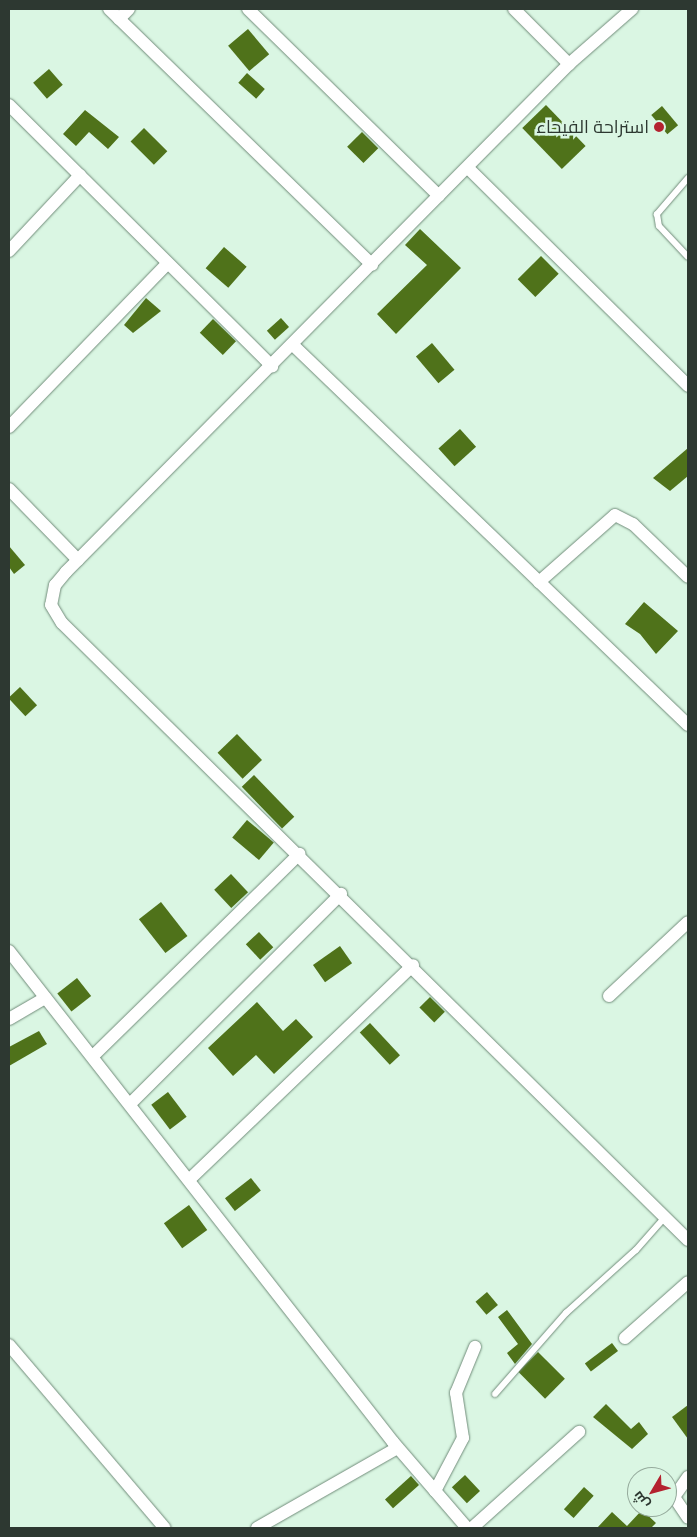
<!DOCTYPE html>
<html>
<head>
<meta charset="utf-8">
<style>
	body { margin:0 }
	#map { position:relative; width:697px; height:1537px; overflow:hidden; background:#daf6e3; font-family:Raleway,Cairo,sans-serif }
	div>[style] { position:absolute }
	.building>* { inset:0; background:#4f721a; transform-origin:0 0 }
	.roads { filter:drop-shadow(0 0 1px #718c7a) drop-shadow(0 0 1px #718c7a) }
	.lane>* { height:6px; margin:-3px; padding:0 3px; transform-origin:3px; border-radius:3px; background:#fff }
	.street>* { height:12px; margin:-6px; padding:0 6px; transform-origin:6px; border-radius:6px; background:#fff }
	.dots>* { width:14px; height:14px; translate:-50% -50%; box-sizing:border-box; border:2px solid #daf6e3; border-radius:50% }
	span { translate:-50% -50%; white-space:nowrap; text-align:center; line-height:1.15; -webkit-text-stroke:5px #daf6e3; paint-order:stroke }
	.poi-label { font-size:18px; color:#2d3831 }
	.right { translate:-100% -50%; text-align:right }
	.frame { position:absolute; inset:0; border:10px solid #2d3831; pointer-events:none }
	.north { position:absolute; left:627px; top:1467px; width:50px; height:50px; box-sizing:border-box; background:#daf6e3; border:1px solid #95aa9c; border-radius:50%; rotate:233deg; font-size:14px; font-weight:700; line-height:20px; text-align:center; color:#2d3831 }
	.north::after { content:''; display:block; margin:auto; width:18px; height:22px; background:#b4222f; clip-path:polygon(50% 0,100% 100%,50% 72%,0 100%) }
</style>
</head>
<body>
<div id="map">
	<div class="building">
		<i style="left:248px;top:29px;width:33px;height:26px;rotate:50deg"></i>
		<i style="left:49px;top:69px;width:21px;height:21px;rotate:49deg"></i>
		<i style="left:247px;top:73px;width:24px;height:13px;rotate:42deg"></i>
		<i style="left:546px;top:105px;width:57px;height:33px;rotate:46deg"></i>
		<i style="left:662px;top:106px;width:25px;height:14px;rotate:50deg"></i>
		<i style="clip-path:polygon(85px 110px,119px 137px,108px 149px,89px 132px,76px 146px,63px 134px)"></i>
		<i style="left:144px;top:128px;width:33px;height:19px;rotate:45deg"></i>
		<i style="left:362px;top:132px;width:23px;height:21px;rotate:45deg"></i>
		<i style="clip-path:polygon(420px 229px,461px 268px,396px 334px,377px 314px,427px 265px,405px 245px)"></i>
		<i style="left:224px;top:247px;width:30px;height:28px;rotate:41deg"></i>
		<i style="left:541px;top:256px;width:25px;height:33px;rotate:45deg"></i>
		<i style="clip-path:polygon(146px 298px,161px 311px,133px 333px,124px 325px)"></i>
		<i style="left:281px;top:318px;width:12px;height:19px;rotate:48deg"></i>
		<i style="left:213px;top:319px;width:32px;height:19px;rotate:44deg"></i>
		<i style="left:432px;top:343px;width:35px;height:21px;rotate:50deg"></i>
		<i style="left:460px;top:429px;width:24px;height:29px;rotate:48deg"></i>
		<i style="clip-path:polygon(688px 448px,688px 476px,670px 491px,653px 478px)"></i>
		<i style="clip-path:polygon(9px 546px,25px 565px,14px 574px,9px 567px)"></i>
		<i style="clip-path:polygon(644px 602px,678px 631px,656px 654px,640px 634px,625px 624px)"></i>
		<i style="left:20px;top:687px;width:25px;height:16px;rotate:47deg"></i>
		<i style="left:237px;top:734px;width:36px;height:27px;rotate:46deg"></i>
		<i style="left:254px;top:775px;width:58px;height:17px;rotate:46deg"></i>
		<i style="left:247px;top:820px;width:35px;height:23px;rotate:40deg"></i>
		<i style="left:231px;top:874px;width:25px;height:23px;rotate:47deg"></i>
		<i style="left:161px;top:902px;width:43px;height:28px;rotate:52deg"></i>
		<i style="left:259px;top:932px;width:21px;height:18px;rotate:47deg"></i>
		<i style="left:340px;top:946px;width:21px;height:33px;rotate:55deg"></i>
		<i style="left:77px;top:978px;width:23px;height:25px;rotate:52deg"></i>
		<i style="left:430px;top:997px;width:21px;height:15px;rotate:45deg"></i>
		<i style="clip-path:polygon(257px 1002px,283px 1031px,296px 1019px,313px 1037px,274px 1074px,256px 1055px,233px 1076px,208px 1048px)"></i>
		<i style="left:370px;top:1023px;width:44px;height:14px;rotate:47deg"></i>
		<i style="clip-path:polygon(39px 1031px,47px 1044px,9px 1066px,9px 1047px)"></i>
		<i style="left:168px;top:1092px;width:31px;height:21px;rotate:53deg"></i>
		<i style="left:251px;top:1178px;width:16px;height:33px;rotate:52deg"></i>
		<i style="left:189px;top:1205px;width:31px;height:31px;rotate:54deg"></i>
		<i style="left:487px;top:1292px;width:17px;height:15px;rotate:50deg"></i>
		<i style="clip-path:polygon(507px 1310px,532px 1344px,515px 1364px,507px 1353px,518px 1344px,498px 1317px)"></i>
		<i style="left:612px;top:1343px;width:10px;height:34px;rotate:53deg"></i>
		<i style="left:538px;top:1352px;width:38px;height:28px;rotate:45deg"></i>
		<i style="clip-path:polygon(606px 1404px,631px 1429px,639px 1422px,648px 1434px,632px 1449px,593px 1417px)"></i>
		<i style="clip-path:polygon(688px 1405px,688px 1439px,672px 1417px)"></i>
		<i style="left:465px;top:1475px;width:22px;height:18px;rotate:47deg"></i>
		<i style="left:411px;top:1476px;width:12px;height:35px;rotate:48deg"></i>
		<i style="left:584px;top:1487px;width:13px;height:30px;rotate:42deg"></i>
		<i style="clip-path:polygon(642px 1510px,656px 1523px,651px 1528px,597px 1528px,612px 1512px,627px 1526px)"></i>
	</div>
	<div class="roads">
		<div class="lane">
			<i style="left:688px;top:178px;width:48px;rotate:130.7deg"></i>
			<i style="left:657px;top:214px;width:12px;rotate:81deg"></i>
			<i style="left:659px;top:226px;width:42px;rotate:46.9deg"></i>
			<i style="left:495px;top:1394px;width:108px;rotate:-48.8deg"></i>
			<i style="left:566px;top:1313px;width:94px;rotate:-42deg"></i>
			<i style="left:636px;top:1250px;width:44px;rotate:-48.7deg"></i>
		</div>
		<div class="street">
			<i style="left:109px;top:9px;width:367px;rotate:44.2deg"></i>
			<i style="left:248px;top:9px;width:267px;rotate:44.4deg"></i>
			<i style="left:514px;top:9px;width:78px;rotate:45deg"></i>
			<i style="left:569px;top:64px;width:715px;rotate:134.72deg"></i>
			<i style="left:66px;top:572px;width:17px;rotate:130deg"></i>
			<i style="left:55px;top:585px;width:20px;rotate:101deg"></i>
			<i style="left:51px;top:605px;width:21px;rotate:59deg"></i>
			<i style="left:62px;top:623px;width:879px;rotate:44.59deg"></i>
			<i style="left:119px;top:19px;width:14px;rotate:-45deg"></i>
			<i style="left:569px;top:64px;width:84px;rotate:-41.1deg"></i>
			<i style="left:9px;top:105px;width:371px;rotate:44.8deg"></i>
			<i style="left:468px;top:168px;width:310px;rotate:44.7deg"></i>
			<i style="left:9px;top:251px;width:104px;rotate:-46.9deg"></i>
			<i style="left:293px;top:345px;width:548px;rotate:43.89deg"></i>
			<i style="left:9px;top:427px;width:228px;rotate:-45.9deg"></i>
			<i style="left:9px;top:489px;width:99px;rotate:45.8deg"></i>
			<i style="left:539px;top:582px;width:101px;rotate:-41.4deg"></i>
			<i style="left:615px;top:515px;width:20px;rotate:27deg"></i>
			<i style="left:633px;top:524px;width:76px;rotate:43.9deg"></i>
			<i style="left:9px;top:951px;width:623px;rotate:51.97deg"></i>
			<i style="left:393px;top:1442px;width:113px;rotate:49.3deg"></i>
			<i style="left:609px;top:996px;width:108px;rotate:-43.1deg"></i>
			<i style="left:9px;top:1019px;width:42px;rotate:-30.3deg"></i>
			<i style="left:93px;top:1056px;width:289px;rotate:-44.4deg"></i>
			<i style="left:130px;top:1104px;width:298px;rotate:-44.9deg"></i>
			<i style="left:190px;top:1179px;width:309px;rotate:-43.8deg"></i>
			<i style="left:625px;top:1338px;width:84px;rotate:-41.6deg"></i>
			<i style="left:9px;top:1345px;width:240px;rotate:49.6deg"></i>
			<i style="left:688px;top:1477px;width:24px;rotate:125deg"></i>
			<i style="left:674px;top:1497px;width:25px;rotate:56deg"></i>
			<i style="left:435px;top:1491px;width:60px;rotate:-62.2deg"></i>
			<i style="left:463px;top:1438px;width:46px;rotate:-98.8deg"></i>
			<i style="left:456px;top:1393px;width:50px;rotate:-67.6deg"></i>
			<i style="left:257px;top:1528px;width:161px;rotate:-29.7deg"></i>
			<i style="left:472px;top:1528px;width:144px;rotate:-41.9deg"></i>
		</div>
	</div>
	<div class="dots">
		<i style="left:659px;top:127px;background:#b4222f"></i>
	</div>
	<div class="poi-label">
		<span class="right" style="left:649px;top:127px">استراحة الفيحاء</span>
	</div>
	<div class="frame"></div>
	<div class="north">ش</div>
</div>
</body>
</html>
